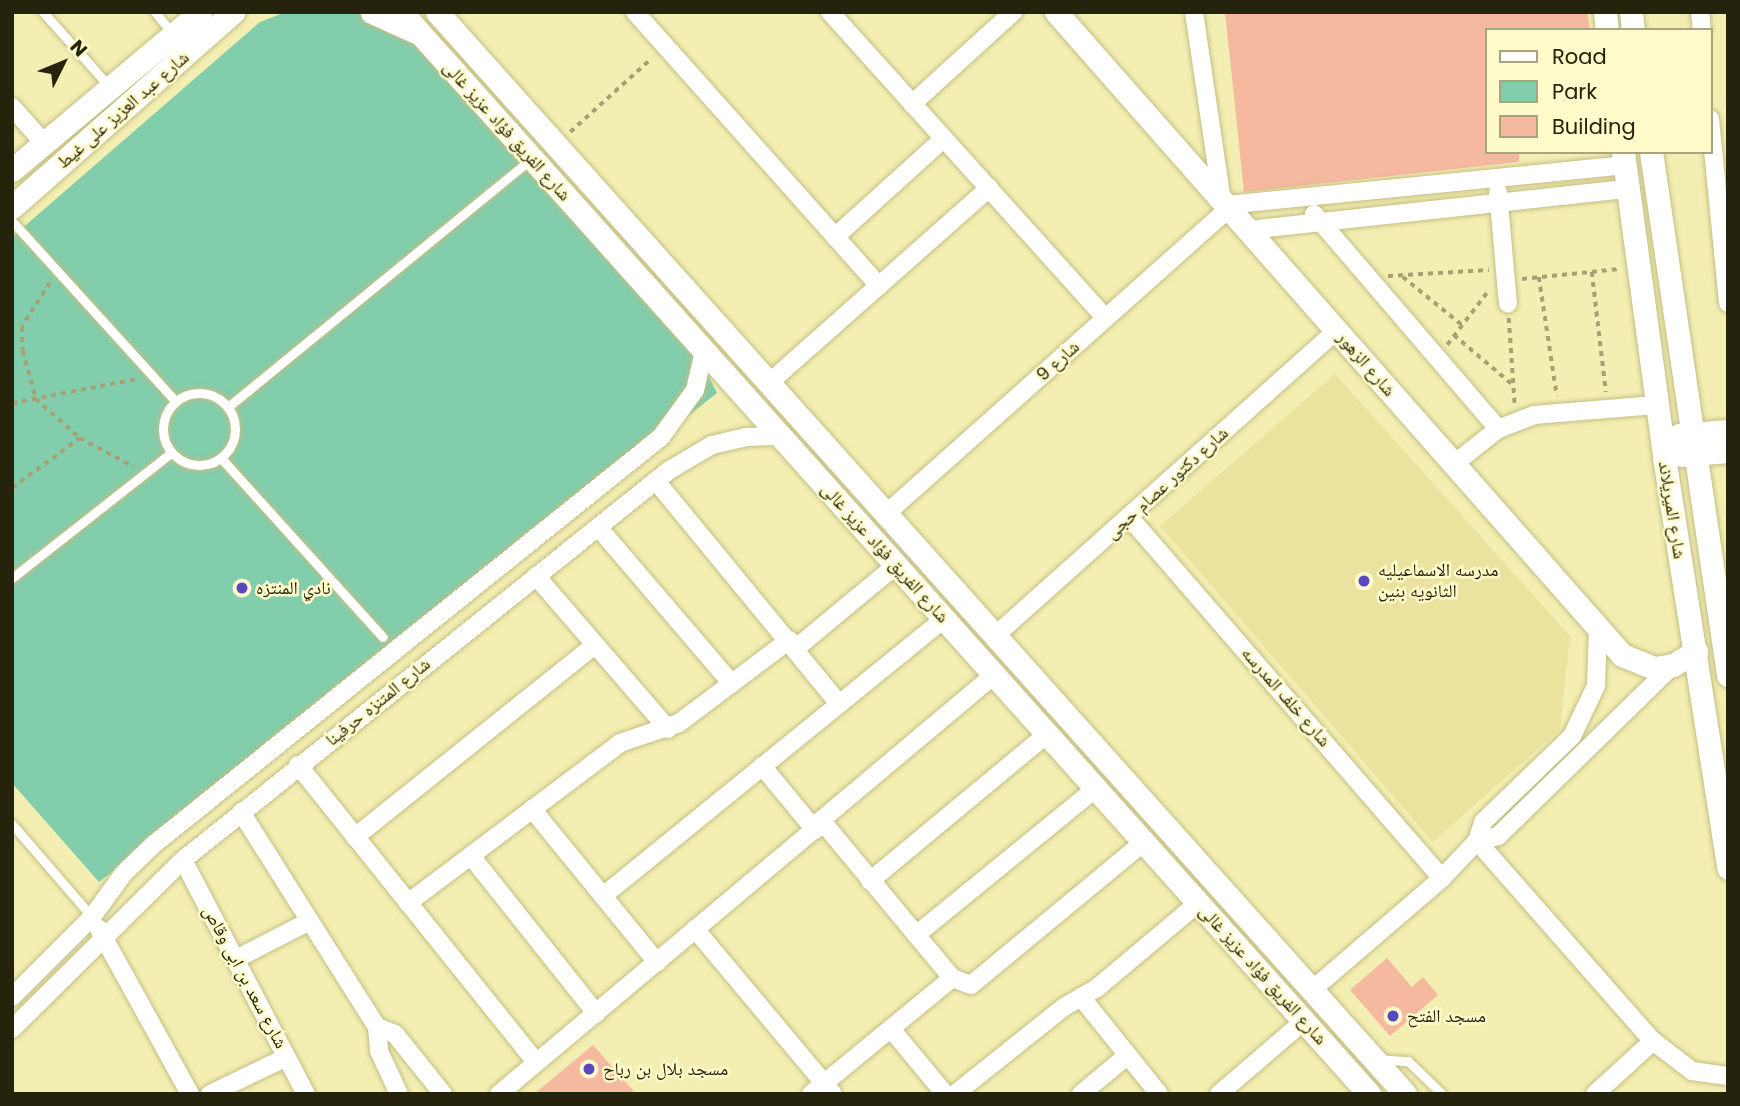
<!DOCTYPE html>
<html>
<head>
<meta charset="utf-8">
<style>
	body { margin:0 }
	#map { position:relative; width:1740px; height:1106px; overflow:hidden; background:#f3eeb1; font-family:Poppins,"Noto Naskh Arabic",sans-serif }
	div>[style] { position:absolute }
	.built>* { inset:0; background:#e9e39f }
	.green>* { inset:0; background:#82cdab }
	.building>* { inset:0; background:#f5b9a0 }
	.path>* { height:3.5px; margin-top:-1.75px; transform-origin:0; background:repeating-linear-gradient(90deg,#a5a172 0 5px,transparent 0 10px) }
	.roads { filter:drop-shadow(0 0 2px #c3be83) drop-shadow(0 0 2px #c3be83) }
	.service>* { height:9px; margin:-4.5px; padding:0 4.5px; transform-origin:4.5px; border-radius:4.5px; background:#fff }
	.service>.ring { margin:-4.5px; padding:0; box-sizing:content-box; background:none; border:9px solid #fff; border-radius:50% }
	.minor>* { height:18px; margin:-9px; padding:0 9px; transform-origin:9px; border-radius:9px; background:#fff }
	.tertiary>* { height:23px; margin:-11.5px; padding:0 11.5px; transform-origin:11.5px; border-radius:11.5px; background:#fff }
	.dots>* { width:19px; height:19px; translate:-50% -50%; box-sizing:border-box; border:4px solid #fefaca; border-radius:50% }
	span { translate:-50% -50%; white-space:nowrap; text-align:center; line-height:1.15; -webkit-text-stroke:5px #fefaca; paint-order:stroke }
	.street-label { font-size:18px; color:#25230b }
	.poi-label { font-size:18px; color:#25230b }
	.left { translate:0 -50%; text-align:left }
	.frame { position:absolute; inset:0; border:14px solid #25230b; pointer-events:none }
	.legend { position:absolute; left:1485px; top:28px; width:228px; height:126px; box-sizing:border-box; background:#fefaca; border:2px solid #a7a47e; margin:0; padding:9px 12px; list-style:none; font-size:21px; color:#25230b }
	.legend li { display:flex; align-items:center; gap:14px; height:35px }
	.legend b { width:35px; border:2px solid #a7a47e }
	.north { position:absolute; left:28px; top:28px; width:70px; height:70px; -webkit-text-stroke:5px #fefaca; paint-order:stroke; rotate:47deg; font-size:19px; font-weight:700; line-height:28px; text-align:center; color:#25230b }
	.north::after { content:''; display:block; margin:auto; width:24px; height:32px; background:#25230b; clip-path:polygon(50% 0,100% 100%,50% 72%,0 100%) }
</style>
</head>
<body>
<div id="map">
	<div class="built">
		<i style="clip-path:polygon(1335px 374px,1570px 636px,1560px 729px,1433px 842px,1160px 526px)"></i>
	</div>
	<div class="green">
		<i style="clip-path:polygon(286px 12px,352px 12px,382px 22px,413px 42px,703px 366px,717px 393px,99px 882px,12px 783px,12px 237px,260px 22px)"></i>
	</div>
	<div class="building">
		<i style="clip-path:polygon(1225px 12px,1587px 12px,1590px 30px,1486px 30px,1486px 152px,1519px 152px,1519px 162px,1244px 192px)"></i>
		<i style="clip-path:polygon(1387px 958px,1412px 987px,1423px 977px,1438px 995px,1390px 1036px,1350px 990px)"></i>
		<i style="clip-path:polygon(593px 1045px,636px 1094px,534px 1094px)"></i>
	</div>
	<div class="path">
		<i style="left:570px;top:132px;width:110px;rotate:-42.1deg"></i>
		<i style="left:1592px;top:272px;width:121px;rotate:83.3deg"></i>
		<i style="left:1388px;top:276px;width:101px;rotate:-3.4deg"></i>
		<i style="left:1403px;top:277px;width:76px;rotate:39.1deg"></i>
		<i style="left:1539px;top:277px;width:120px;rotate:81.4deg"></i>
		<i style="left:1522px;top:279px;width:98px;rotate:-5.9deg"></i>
		<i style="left:50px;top:283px;width:52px;rotate:122.5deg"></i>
		<i style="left:22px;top:327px;width:24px;rotate:88deg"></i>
		<i style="left:23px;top:351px;width:50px;rotate:74.8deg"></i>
		<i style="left:36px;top:399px;width:59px;rotate:41.6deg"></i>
		<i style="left:80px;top:438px;width:61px;rotate:28.2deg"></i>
		<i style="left:1509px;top:318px;width:87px;rotate:86.1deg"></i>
		<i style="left:1454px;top:335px;width:77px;rotate:40.3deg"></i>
		<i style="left:1447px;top:345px;width:69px;rotate:-52.6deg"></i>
		<i style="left:12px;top:403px;width:127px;rotate:-10.9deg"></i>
		<i style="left:12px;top:488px;width:84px;rotate:-36.3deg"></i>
	</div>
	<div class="roads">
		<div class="service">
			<i style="left:43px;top:12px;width:99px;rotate:48.3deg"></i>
			<i style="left:155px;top:12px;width:27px;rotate:51deg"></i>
			<i style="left:12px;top:221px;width:243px;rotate:47.8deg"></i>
			<i class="ring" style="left:163px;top:393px;width:63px;height:63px"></i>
			<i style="left:228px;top:407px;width:390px;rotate:-39.3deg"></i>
			<i style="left:221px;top:458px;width:241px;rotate:47.9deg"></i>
			<i style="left:12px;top:578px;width:202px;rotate:-38.2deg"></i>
			<i style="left:12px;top:824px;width:123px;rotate:49.3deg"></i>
			<i style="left:1377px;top:1059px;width:31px;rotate:4deg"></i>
			<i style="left:1408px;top:1061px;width:47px;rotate:44.1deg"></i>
		</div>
		<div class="minor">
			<i style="left:635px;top:12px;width:367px;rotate:48.3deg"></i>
			<i style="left:830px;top:12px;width:412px;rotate:48deg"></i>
			<i style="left:1194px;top:12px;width:191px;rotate:81.6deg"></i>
			<i style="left:1700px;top:12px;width:18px;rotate:84deg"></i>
			<i style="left:912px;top:104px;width:137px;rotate:-42.3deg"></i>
			<i style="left:12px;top:107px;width:48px;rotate:48.4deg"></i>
			<i style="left:1710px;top:119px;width:185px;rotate:84.4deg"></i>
			<i style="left:1498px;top:192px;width:112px;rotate:84.9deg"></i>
			<i style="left:1226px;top:205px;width:401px;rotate:-5.7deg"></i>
			<i style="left:1314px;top:214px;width:283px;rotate:49.4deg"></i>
			<i style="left:1248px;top:230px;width:382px;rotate:-6.2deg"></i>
			<i style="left:835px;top:237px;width:147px;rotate:-42.2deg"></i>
			<i style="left:770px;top:382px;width:293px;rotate:-41.5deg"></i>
			<i style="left:1454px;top:464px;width:56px;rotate:-38.5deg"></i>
			<i style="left:1498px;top:429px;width:39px;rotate:-21deg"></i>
			<i style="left:1534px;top:415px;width:122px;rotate:-4.7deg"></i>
			<i style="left:656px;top:481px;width:288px;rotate:50.6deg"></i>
			<i style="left:887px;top:513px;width:458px;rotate:-41.7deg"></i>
			<i style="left:1129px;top:517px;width:478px;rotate:49.1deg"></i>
			<i style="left:598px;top:527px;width:206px;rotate:49.5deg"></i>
			<i style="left:536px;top:576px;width:202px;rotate:49.2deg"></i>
			<i style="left:996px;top:635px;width:457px;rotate:-41.8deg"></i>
			<i style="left:795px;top:649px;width:131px;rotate:-39.7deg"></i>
			<i style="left:994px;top:675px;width:226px;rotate:140deg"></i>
			<i style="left:821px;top:820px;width:205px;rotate:50.3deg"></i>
			<i style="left:952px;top:978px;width:20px;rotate:20deg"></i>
			<i style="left:971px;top:985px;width:224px;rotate:-39.6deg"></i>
			<i style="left:298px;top:765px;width:381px;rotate:51.3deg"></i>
			<i style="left:762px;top:766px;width:83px;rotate:50.4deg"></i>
			<i style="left:532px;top:809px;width:198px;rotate:50.8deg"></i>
			<i style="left:241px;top:812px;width:254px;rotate:57.7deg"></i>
			<i style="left:377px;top:1027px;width:24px;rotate:85deg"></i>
			<i style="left:379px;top:1051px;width:47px;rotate:65.1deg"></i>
			<i style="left:355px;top:837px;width:307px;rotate:-38.7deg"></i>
			<i style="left:1477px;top:841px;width:266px;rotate:48.7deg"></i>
			<i style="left:1653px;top:1041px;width:49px;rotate:37.6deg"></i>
			<i style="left:1692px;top:1071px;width:36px;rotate:8deg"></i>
			<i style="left:1477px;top:841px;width:22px;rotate:-13deg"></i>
			<i style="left:1498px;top:836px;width:245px;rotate:-44.3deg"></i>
			<i style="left:471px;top:856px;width:201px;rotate:51.5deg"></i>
			<i style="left:183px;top:860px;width:264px;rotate:62.3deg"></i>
			<i style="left:870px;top:881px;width:230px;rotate:-39.7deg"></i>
			<i style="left:603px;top:896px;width:439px;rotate:-39.1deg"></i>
			<i style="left:408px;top:903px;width:266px;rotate:-37deg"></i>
			<i style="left:620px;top:743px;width:62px;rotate:-18.7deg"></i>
			<i style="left:679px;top:723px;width:138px;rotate:-37deg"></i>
			<i style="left:99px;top:929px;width:188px;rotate:61.1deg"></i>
			<i style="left:695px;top:929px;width:215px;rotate:50.1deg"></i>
			<i style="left:916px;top:935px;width:232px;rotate:-39.2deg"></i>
			<i style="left:236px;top:959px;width:83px;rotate:-27.2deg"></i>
			<i style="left:1312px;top:990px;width:172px;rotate:-40.7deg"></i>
			<i style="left:1442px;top:878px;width:51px;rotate:-46.6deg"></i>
			<i style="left:1477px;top:841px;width:20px;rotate:-72deg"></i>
			<i style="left:1483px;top:822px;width:124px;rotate:-44deg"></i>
			<i style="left:1572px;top:736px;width:55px;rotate:-64.4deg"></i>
			<i style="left:1596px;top:686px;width:56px;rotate:-88deg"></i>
			<i style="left:12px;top:997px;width:113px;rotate:-45deg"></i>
			<i style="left:92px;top:917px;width:54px;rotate:-54deg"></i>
			<i style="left:124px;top:873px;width:40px;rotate:-44deg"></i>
			<i style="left:153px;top:845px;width:652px;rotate:-38.77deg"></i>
			<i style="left:661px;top:437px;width:58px;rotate:-54.1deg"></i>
			<i style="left:695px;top:390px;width:40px;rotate:-77deg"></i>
			<i style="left:1081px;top:997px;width:124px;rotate:51.2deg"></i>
			<i style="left:377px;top:1027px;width:19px;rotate:21deg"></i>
			<i style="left:395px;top:1034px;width:77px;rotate:51.3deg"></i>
			<i style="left:12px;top:1029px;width:240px;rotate:-44.7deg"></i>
			<i style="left:183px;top:860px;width:622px;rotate:-38.73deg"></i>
			<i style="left:668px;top:471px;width:51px;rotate:-30.6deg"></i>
			<i style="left:712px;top:445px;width:35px;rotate:-13deg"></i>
			<i style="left:746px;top:437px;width:34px;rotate:-2deg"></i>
			<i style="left:891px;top:1029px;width:85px;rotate:50.3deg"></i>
			<i style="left:210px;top:1094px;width:85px;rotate:-25.7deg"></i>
			<i style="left:499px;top:1094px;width:422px;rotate:-40deg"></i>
			<i style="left:811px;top:1094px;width:183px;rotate:-39.4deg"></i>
			<i style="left:955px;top:1094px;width:139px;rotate:-38.6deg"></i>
			<i style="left:1064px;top:1007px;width:39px;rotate:-30deg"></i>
			<i style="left:1098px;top:987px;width:131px;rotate:-40deg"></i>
			<i style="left:1081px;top:1094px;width:61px;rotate:-39.7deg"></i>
			<i style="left:1219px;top:1094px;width:112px;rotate:-40.7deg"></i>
			<i style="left:1595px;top:1094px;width:79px;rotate:-42.4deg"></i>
		</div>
		<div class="tertiary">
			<i style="left:372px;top:12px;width:46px;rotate:24.3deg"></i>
			<i style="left:401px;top:12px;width:1452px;rotate:48.18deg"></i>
			<i style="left:437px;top:12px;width:1452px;rotate:48.18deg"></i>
			<i style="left:1056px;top:12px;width:857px;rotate:48.64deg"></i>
			<i style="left:1622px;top:655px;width:35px;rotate:22deg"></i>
			<i style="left:1655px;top:668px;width:18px;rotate:-9deg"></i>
			<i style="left:1673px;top:665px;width:27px;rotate:-31deg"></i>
			<i style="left:1605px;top:12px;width:18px;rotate:84deg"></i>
			<i style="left:1631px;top:12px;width:18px;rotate:84deg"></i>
			<i style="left:1623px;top:152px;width:308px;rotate:82.3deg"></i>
			<i style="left:1664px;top:457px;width:416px;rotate:81.1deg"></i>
			<i style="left:1651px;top:152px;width:529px;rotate:81.62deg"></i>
			<i style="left:12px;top:170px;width:246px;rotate:-40deg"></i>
			<i style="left:12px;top:207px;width:295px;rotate:-41.4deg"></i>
			<i style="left:1679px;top:435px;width:49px;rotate:-4.7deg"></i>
			<i style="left:1681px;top:455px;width:47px;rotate:-4.9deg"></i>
		</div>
	</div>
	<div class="dots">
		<i style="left:1364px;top:581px;background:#5949c1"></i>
		<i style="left:242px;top:588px;background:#5949c1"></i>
		<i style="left:1393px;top:1016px;background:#5949c1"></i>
		<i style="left:589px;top:1069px;background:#5949c1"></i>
	</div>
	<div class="street-label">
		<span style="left:123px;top:110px;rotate:-41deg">شارع عبد العزيز على غيط</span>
		<span style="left:507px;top:131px;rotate:48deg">شارع الفريق فؤاد عزيز غالى</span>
		<span style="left:1058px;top:361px;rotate:-42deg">شارع 9</span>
		<span style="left:1366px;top:364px;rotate:49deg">شارع الزهور</span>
		<span style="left:1167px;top:483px;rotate:-42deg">شارع دكتور عصام حجى</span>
		<span style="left:1672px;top:510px;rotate:81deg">شارع الميريلاند</span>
		<span style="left:885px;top:553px;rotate:48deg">شارع الفريق فؤاد عزيز غالى</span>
		<span style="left:1286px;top:697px;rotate:49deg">شارع خلف المدرسه</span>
		<span style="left:378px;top:702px;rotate:-39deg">شارع المتنزه حرفينا</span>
		<span style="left:1263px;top:975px;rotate:48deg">شارع الفريق فؤاد عزيز غالى</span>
		<span style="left:245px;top:977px;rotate:62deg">شارع سعد بن ابى وقاص</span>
	</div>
	<div class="poi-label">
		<span class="left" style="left:1378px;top:581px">مدرسه الاسماعيليه<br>الثانويه بنين</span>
		<span class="left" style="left:256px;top:588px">نادي المنتزه</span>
		<span class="left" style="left:1407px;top:1016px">مسجد الفتح</span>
		<span class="left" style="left:603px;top:1069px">مسجد بلال بن رباح</span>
	</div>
	<div class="frame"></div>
	<ul class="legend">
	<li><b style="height:9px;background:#fff"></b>Road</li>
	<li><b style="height:19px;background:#82cdab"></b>Park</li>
	<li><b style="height:19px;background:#f5b9a0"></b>Building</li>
	</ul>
	<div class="north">N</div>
</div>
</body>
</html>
